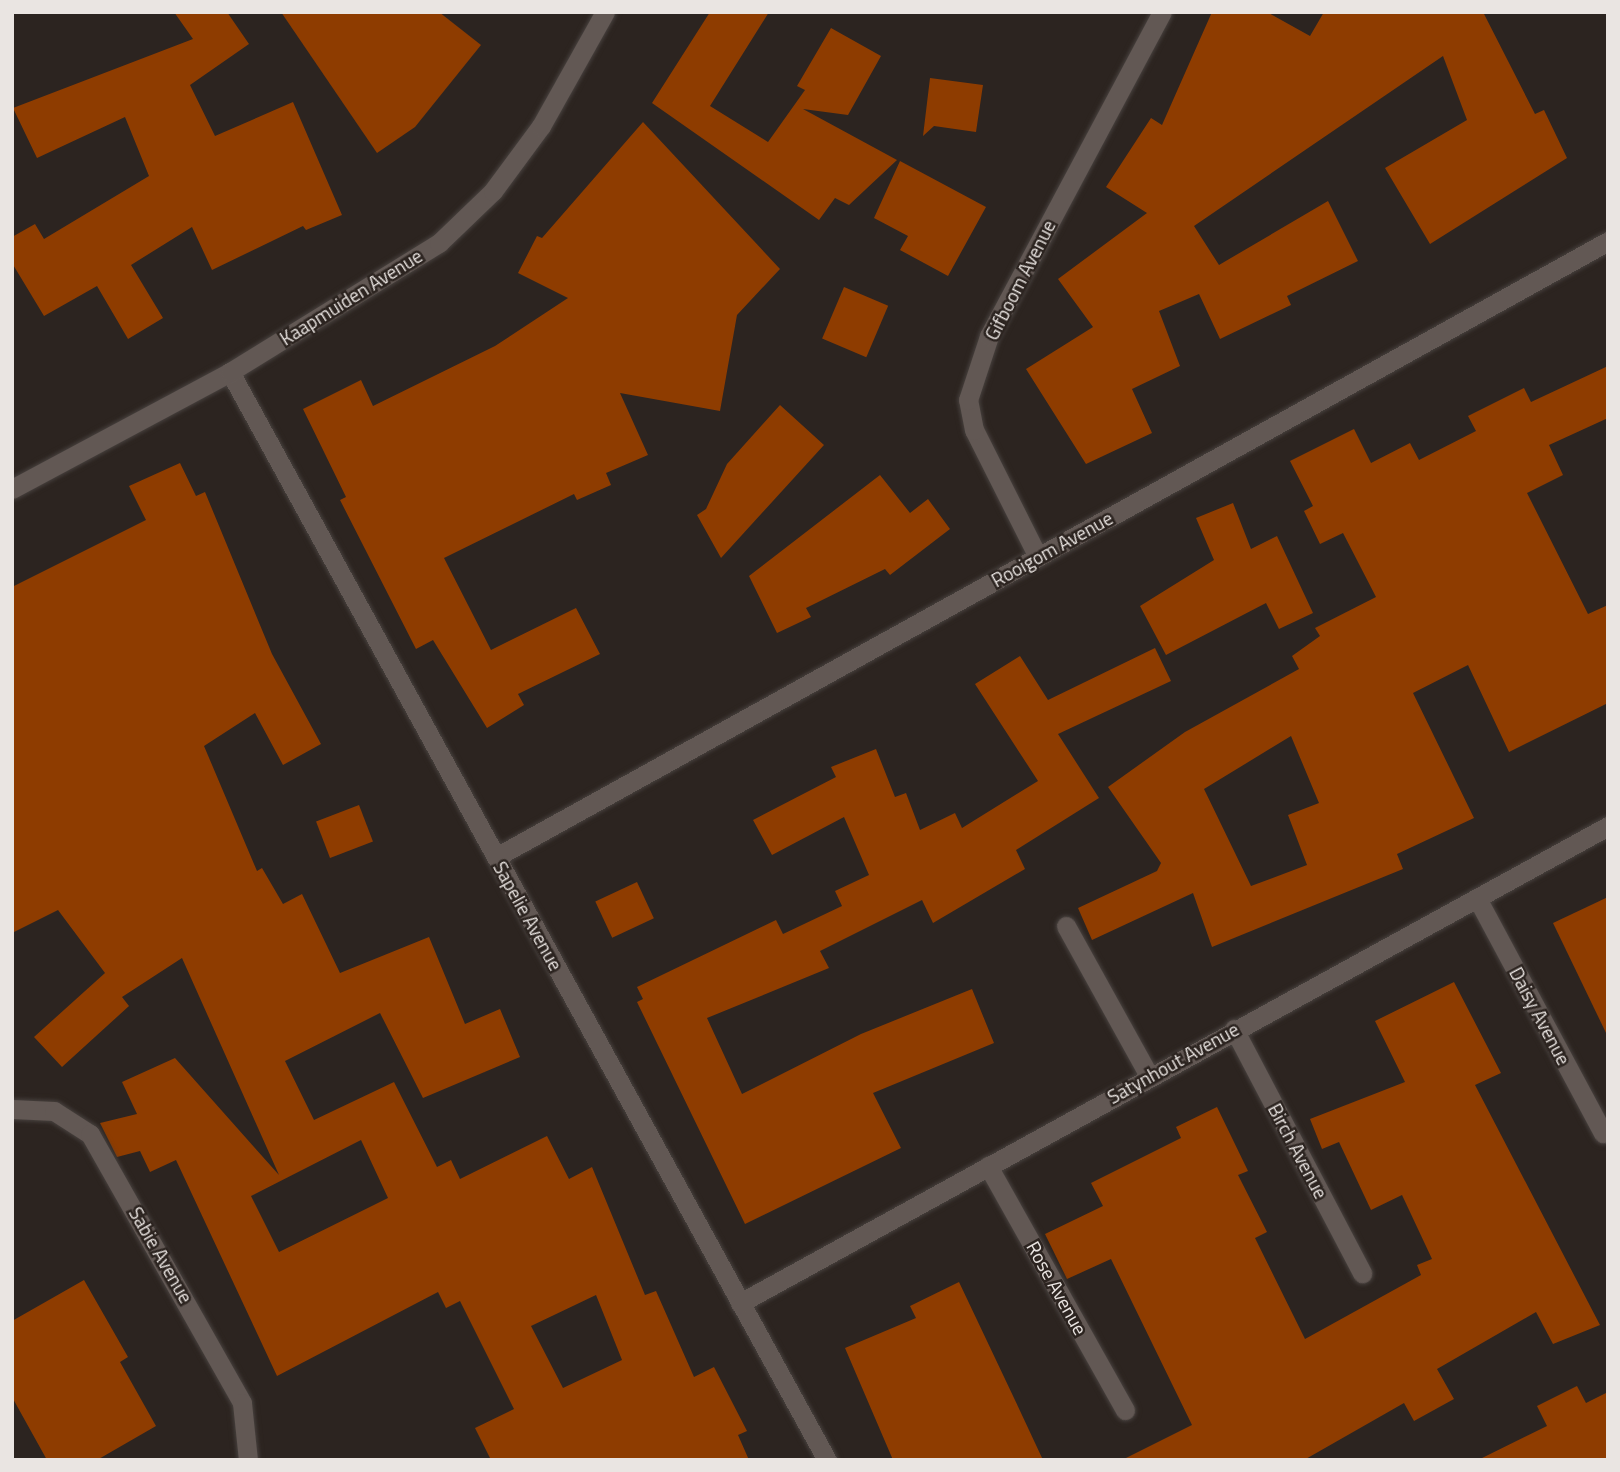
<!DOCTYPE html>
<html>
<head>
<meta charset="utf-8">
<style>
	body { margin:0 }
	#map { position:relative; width:1620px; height:1472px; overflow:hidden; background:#2c2420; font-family:"Titillium Web",sans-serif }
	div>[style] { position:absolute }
	.building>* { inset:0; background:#8e3c00; transform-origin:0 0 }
	.roads { filter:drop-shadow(0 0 2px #47413e) drop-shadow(0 0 2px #47413e) }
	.minor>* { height:19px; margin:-9.5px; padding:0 9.5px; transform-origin:9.5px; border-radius:9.5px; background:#625854 }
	span { translate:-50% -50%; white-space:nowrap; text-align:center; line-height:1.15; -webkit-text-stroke:5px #2c2420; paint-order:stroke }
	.street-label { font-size:19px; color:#eae5e2 }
	.frame { position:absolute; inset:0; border:14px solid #eae5e2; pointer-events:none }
</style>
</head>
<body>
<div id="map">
	<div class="building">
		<i style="clip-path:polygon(174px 12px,227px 12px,249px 44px,190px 85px,215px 136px,293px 102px,342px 215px,306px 230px,303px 226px,212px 270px,192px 227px,131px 265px,163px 318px,128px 339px,97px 286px,44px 316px,12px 263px,12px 237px,35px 224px,44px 239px,149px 176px,125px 117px,37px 158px,13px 108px,193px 39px)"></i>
		<i style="clip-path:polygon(281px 12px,439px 12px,481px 45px,415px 127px,377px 153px)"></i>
		<i style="clip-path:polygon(710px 12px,769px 12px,710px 106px,768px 142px,805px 90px,797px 86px,831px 28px,881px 56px,848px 115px,803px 109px,897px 160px,849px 205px,835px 198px,819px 220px,652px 103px)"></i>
		<i style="clip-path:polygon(1212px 12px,1267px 12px,1310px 36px,1324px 12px,1483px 12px,1535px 114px,1544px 110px,1567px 158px,1430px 244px,1385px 168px,1467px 120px,1443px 56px,1194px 226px,1219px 265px,1328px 201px,1358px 261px,1287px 296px,1291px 305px,1220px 339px,1199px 294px,1159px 311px,1180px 366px,1132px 389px,1152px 433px,1086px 464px,1026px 369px,1093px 327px,1058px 279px,1147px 213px,1106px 187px,1151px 118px,1162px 125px)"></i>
		<i style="clip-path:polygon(930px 78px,983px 85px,976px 132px,934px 126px,923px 136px)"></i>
		<i style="clip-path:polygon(643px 122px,780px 269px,737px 315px,720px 411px,620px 393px,648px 455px,606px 473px,611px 485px,577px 500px,574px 494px,444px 558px,491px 650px,576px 608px,600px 654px,518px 694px,524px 705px,487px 728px,433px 640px,416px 649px,340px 500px,346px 497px,303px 409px,361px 380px,373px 406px,495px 346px,568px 298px,518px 273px,537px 236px,542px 238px)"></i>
		<i style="clip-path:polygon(900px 161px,986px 207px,948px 276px,900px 250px,908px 236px,874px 218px)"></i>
		<i style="left:844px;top:287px;width:48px;height:56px;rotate:23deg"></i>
		<i style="clip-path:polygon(evenodd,1608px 366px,1608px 418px,1549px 445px,1563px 475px,1527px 493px,1588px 614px,1608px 605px,1608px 703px,1509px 752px,1468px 665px,1413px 693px,1474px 818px,1397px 854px,1403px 869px,1212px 947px,1193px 893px,1092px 940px,1078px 908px,1157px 871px,1161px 863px,1108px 787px,1185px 732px,1299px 669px,1292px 656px,1320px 636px,1315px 628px,1376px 597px,1343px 533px,1320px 544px,1304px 511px,1313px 506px,1290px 461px,1354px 429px,1371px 463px,1410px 443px,1419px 460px,1476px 431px,1468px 416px,1524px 388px,1531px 402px,1608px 366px,1291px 736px,1319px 803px,1288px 815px,1307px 865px,1251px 886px,1204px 789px,1291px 736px)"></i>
		<i style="clip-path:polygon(780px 405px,824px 445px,721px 558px,697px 515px,706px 509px,727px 464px)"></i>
		<i style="clip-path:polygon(evenodd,180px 463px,196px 496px,205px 492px,272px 654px,321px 744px,283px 765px,255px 713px,204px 746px,257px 871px,262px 868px,283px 904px,302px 894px,340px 973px,429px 937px,465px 1024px,500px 1009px,520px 1057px,423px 1098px,380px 1013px,285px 1061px,314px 1120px,394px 1082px,437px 1167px,451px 1160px,460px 1179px,547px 1136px,569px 1179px,592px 1167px,645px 1295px,656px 1291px,694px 1377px,714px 1367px,747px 1431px,738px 1435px,749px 1460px,491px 1460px,475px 1428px,514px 1409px,460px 1301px,446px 1308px,438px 1292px,277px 1376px,176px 1160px,150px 1172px,140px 1151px,117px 1157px,100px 1123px,137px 1114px,122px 1082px,175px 1058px,279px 1175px,182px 958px,122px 997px,129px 1006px,62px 1067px,34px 1037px,105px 973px,58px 910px,12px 933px,12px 587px,146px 520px,129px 486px,180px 463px,361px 1140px,388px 1198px,279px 1252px,251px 1196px,361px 1140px,180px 463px,596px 1295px,622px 1360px,563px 1388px,531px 1326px,596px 1295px)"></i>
		<i style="clip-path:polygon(880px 475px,910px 513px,928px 499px,950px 529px,890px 575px,885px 569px,806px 608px,811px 617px,777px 633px,749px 576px)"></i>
		<i style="clip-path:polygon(1233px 503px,1251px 549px,1277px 536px,1313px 613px,1279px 629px,1266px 603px,1166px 655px,1140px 606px,1214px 560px,1196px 518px)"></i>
		<i style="clip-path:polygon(1155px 648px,1171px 681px,1058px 734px,1099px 798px,1016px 850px,1025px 869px,933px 923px,922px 900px,820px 951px,829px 968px,707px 1018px,742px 1094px,861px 1034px,972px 989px,994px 1043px,873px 1093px,901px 1148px,745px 1224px,637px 1002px,643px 999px,637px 987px,776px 920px,783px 934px,842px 906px,835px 891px,869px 875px,844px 817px,772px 855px,753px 820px,836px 777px,831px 767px,876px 749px,895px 797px,906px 793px,920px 830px,955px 813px,962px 828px,1038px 781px,975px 684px,1020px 656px,1048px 700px)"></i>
		<i style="left:359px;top:805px;width:39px;height:46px;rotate:69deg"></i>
		<i style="left:637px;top:882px;width:40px;height:46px;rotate:65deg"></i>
		<i style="clip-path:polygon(1608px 897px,1608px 1037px,1553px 923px)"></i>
		<i style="clip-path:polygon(1454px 982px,1501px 1073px,1475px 1085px,1600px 1325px,1553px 1344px,1536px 1312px,1437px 1369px,1454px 1399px,1414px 1421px,1404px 1403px,1304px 1460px,1122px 1460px,1192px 1425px,1111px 1259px,1067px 1279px,1045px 1234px,1103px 1206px,1091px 1183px,1181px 1138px,1176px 1127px,1217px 1107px,1248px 1171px,1238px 1175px,1267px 1232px,1255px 1238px,1305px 1339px,1421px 1275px,1417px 1265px,1432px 1259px,1402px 1195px,1371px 1210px,1339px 1142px,1322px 1149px,1310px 1119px,1405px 1082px,1375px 1021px)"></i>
		<i style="clip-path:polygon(84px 1280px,128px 1357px,120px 1362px,156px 1426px,97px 1460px,47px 1460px,12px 1397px,12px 1321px)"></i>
		<i style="clip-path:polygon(959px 1282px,1014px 1398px,1043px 1460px,893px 1460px,845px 1348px,916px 1318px,910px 1306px)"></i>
		<i style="clip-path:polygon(1577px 1386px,1586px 1403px,1608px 1392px,1608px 1460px,1478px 1460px,1547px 1426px,1537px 1406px)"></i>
	</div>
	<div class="roads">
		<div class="minor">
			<i style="left:230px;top:372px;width:1241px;rotate:61.25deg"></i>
			<i style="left:12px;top:489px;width:247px;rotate:-28.2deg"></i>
			<i style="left:230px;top:372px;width:246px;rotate:-31.7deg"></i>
			<i style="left:439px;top:243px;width:75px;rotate:-43.9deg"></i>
			<i style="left:493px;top:191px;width:81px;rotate:-53.6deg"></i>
			<i style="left:541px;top:126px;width:131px;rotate:-60.7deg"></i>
			<i style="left:1038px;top:557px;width:142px;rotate:-116.7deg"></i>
			<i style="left:974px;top:430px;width:31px;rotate:-101deg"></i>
			<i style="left:968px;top:400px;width:67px;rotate:-71.8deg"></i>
			<i style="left:989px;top:336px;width:367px;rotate:-61.9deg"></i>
			<i style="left:496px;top:857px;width:1271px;rotate:-28.98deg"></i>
			<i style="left:1477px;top:898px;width:267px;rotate:61.8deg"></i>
			<i style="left:1066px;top:926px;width:171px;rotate:61deg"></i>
			<i style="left:1234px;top:1029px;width:276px;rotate:62.3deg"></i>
			<i style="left:12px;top:1109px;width:42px;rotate:2.7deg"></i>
			<i style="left:54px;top:1111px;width:43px;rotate:32.6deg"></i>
			<i style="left:90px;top:1134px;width:309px;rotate:60.5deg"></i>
			<i style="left:242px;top:1403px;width:57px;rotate:84deg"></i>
			<i style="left:988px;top:1166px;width:280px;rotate:60.7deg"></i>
			<i style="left:740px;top:1303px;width:990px;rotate:-28.79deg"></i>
		</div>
	</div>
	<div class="street-label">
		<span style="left:1020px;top:280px;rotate:-63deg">Gifboom Avenue</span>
		<span style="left:351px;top:297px;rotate:-32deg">Kaapmuiden Avenue</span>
		<span style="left:1052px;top:549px;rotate:-29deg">Rooigom Avenue</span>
		<span style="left:528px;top:916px;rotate:61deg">Sapelie Avenue</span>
		<span style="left:1540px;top:1016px;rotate:62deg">Daisy Avenue</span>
		<span style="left:1173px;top:1063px;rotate:-29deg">Satynhout Avenue</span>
		<span style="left:1298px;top:1151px;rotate:62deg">Birch Avenue</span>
		<span style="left:161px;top:1255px;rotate:60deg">Sabie Avenue</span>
		<span style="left:1057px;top:1288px;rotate:61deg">Rose Avenue</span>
	</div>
	<div class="frame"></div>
</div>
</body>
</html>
